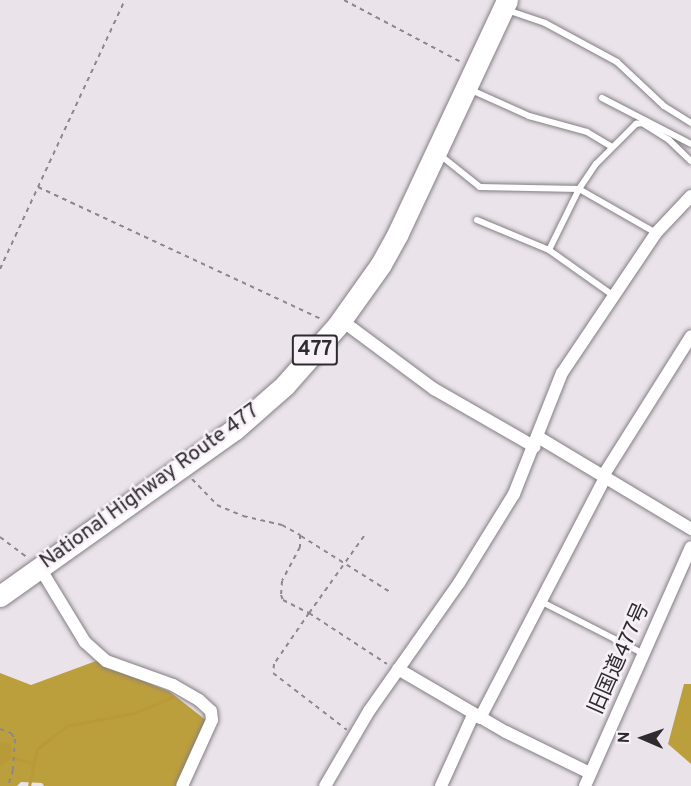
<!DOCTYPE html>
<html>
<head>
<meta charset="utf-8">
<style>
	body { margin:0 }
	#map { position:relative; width:691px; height:786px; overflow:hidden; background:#eae4ea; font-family:Overpass,"Noto Sans JP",sans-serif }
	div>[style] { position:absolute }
	.forest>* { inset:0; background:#bc9f3d }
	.water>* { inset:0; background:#b89b38 }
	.stream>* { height:3px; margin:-1.5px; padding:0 1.5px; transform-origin:1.5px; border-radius:1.5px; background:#b89b38 }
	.path>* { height:2px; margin-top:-1px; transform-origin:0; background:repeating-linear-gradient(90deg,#8c878c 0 4.5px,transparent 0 9px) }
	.roads { filter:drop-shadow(0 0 2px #847e83) drop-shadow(0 0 2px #847e83) }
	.lane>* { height:6px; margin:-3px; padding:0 3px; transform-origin:3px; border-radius:3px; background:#fff }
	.street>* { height:12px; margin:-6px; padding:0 6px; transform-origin:6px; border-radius:6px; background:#fff }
	.highway>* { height:21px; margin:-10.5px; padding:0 10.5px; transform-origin:10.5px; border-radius:10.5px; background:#fff }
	span { translate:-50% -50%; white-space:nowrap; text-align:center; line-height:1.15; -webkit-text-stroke:5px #f7f1f7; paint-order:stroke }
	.shield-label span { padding:2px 4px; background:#f7f1f7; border:2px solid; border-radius:4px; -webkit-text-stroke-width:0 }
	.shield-label { font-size:20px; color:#2e2b2e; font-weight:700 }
	.street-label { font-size:21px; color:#2e2b2e }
	.north { position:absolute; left:613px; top:708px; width:60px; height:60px; -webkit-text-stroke:4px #f7f1f7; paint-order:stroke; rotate:272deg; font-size:16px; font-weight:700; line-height:24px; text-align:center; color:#2e2b2e }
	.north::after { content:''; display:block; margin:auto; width:21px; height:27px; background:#2e2b2e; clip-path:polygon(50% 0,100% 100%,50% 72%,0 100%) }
</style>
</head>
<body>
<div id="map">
	<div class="forest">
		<i style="clip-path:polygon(96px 661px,170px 692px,207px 721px,180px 786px,44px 786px,42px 783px,21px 782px,17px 786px,0 786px,0 673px,31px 685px)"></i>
		<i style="clip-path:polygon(684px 684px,691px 684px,691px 764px,668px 744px)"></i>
	</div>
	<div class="water">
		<i style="clip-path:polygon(0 743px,10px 744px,12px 748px,10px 759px,2px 766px,0 766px)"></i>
	</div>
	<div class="stream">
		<i style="left:11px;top:757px;width:22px;rotate:16deg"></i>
		<i style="left:29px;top:786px;width:38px;rotate:-78deg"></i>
		<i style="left:37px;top:749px;width:37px;rotate:-38deg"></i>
		<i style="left:66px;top:726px;width:69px;rotate:-10.8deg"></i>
		<i style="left:134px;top:713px;width:41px;rotate:-22.8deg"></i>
	</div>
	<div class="path">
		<i style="left:344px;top:0;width:132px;rotate:27.9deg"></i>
		<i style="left:38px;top:187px;width:312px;rotate:25deg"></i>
		<i style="left:0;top:269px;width:297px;rotate:-65.1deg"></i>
		<i style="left:192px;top:479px;width:36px;rotate:46deg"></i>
		<i style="left:217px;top:505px;width:28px;rotate:23deg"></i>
		<i style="left:243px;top:516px;width:40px;rotate:13deg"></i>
		<i style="left:282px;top:525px;width:21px;rotate:29deg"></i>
		<i style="left:300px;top:535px;width:12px;rotate:90deg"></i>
		<i style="left:300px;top:547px;width:38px;rotate:118deg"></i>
		<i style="left:282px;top:581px;width:14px;rotate:94deg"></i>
		<i style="left:281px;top:595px;width:5px;rotate:68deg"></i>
		<i style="left:283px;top:600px;width:29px;rotate:27deg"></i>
		<i style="left:309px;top:613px;width:62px;rotate:124.5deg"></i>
		<i style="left:274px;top:664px;width:9px;rotate:96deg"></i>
		<i style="left:273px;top:673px;width:93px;rotate:37.6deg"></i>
		<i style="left:301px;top:536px;width:105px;rotate:32.2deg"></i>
		<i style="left:364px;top:536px;width:95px;rotate:125.5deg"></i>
		<i style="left:309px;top:613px;width:93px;rotate:33.2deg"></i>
		<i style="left:0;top:537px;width:35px;rotate:37deg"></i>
		<i style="left:0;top:729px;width:12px;rotate:20deg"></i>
		<i style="left:11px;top:733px;width:7px;rotate:56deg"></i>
		<i style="left:15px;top:739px;width:31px;rotate:94deg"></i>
		<i style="left:13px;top:770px;width:17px;rotate:107deg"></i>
	</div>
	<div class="roads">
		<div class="lane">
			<i style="left:507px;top:10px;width:40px;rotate:18.9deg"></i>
			<i style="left:545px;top:23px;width:82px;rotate:28.4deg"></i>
			<i style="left:617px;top:62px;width:64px;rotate:43.1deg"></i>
			<i style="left:664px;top:106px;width:32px;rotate:32deg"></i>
			<i style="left:469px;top:89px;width:66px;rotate:24.2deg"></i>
			<i style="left:529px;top:116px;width:60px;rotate:15.4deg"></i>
			<i style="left:587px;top:132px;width:29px;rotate:31deg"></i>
			<i style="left:602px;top:98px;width:100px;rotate:27.3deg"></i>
			<i style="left:440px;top:155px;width:51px;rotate:38.7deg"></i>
			<i style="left:480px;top:187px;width:99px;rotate:1.2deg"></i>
			<i style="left:579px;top:189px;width:89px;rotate:29.7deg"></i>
			<i style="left:477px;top:220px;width:78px;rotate:22.6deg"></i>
			<i style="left:549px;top:250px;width:80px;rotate:35.3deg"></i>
			<i style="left:549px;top:250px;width:68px;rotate:-63.8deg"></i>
			<i style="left:579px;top:189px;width:30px;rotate:-56deg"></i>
			<i style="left:596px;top:164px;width:57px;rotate:-45deg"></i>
			<i style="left:636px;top:124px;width:6px;rotate:-9deg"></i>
			<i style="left:642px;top:123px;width:32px;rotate:32deg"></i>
			<i style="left:669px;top:140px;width:30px;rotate:44deg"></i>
			<i style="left:542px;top:602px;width:114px;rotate:27deg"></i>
		</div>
		<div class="street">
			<i style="left:341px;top:320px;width:116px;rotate:36.6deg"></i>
			<i style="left:434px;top:389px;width:116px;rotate:29.9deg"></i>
			<i style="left:538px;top:437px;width:179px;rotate:31deg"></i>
			<i style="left:603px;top:476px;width:165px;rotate:-57.8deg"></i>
			<i style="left:40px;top:568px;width:87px;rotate:58.7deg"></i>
			<i style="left:85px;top:642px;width:28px;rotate:42deg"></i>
			<i style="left:106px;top:661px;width:71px;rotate:19.7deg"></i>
			<i style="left:173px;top:685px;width:30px;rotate:30deg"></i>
			<i style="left:199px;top:700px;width:16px;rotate:43deg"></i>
			<i style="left:211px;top:711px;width:9px;rotate:84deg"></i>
			<i style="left:212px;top:720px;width:72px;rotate:114.4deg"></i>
			<i style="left:398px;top:669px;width:125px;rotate:30.3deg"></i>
			<i style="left:506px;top:732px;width:93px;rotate:26deg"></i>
			<i style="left:480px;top:718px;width:271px;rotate:-62.5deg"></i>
			<i style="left:325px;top:786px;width:87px;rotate:-59.6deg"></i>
			<i style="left:369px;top:711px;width:156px;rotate:-54.9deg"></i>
			<i style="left:459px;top:583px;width:105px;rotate:-58.3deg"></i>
			<i style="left:514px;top:494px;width:130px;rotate:-68.4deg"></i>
			<i style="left:562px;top:373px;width:169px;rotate:-56.1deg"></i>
			<i style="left:656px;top:233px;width:51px;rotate:-46.6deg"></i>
			<i style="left:441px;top:786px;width:78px;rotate:-65.7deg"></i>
			<i style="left:473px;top:715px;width:5px;rotate:11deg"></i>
			<i style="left:585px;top:786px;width:261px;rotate:-66.1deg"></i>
		</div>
		<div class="highway">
			<i style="left:0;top:596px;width:288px;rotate:-35.4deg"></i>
			<i style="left:235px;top:429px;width:67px;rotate:-41.3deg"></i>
			<i style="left:285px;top:385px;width:79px;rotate:-48.6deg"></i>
			<i style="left:337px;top:326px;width:76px;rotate:-54.6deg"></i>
			<i style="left:381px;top:264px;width:35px;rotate:-61deg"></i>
			<i style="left:398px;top:233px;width:257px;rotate:-64.9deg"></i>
		</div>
	</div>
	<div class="shield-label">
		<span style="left:315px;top:350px">477</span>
	</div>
	<div class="street-label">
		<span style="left:150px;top:487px;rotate:-36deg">National Highway Route 477</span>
		<span style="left:620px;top:659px;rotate:-66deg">旧国道477号</span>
	</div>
	<div class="north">N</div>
</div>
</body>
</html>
